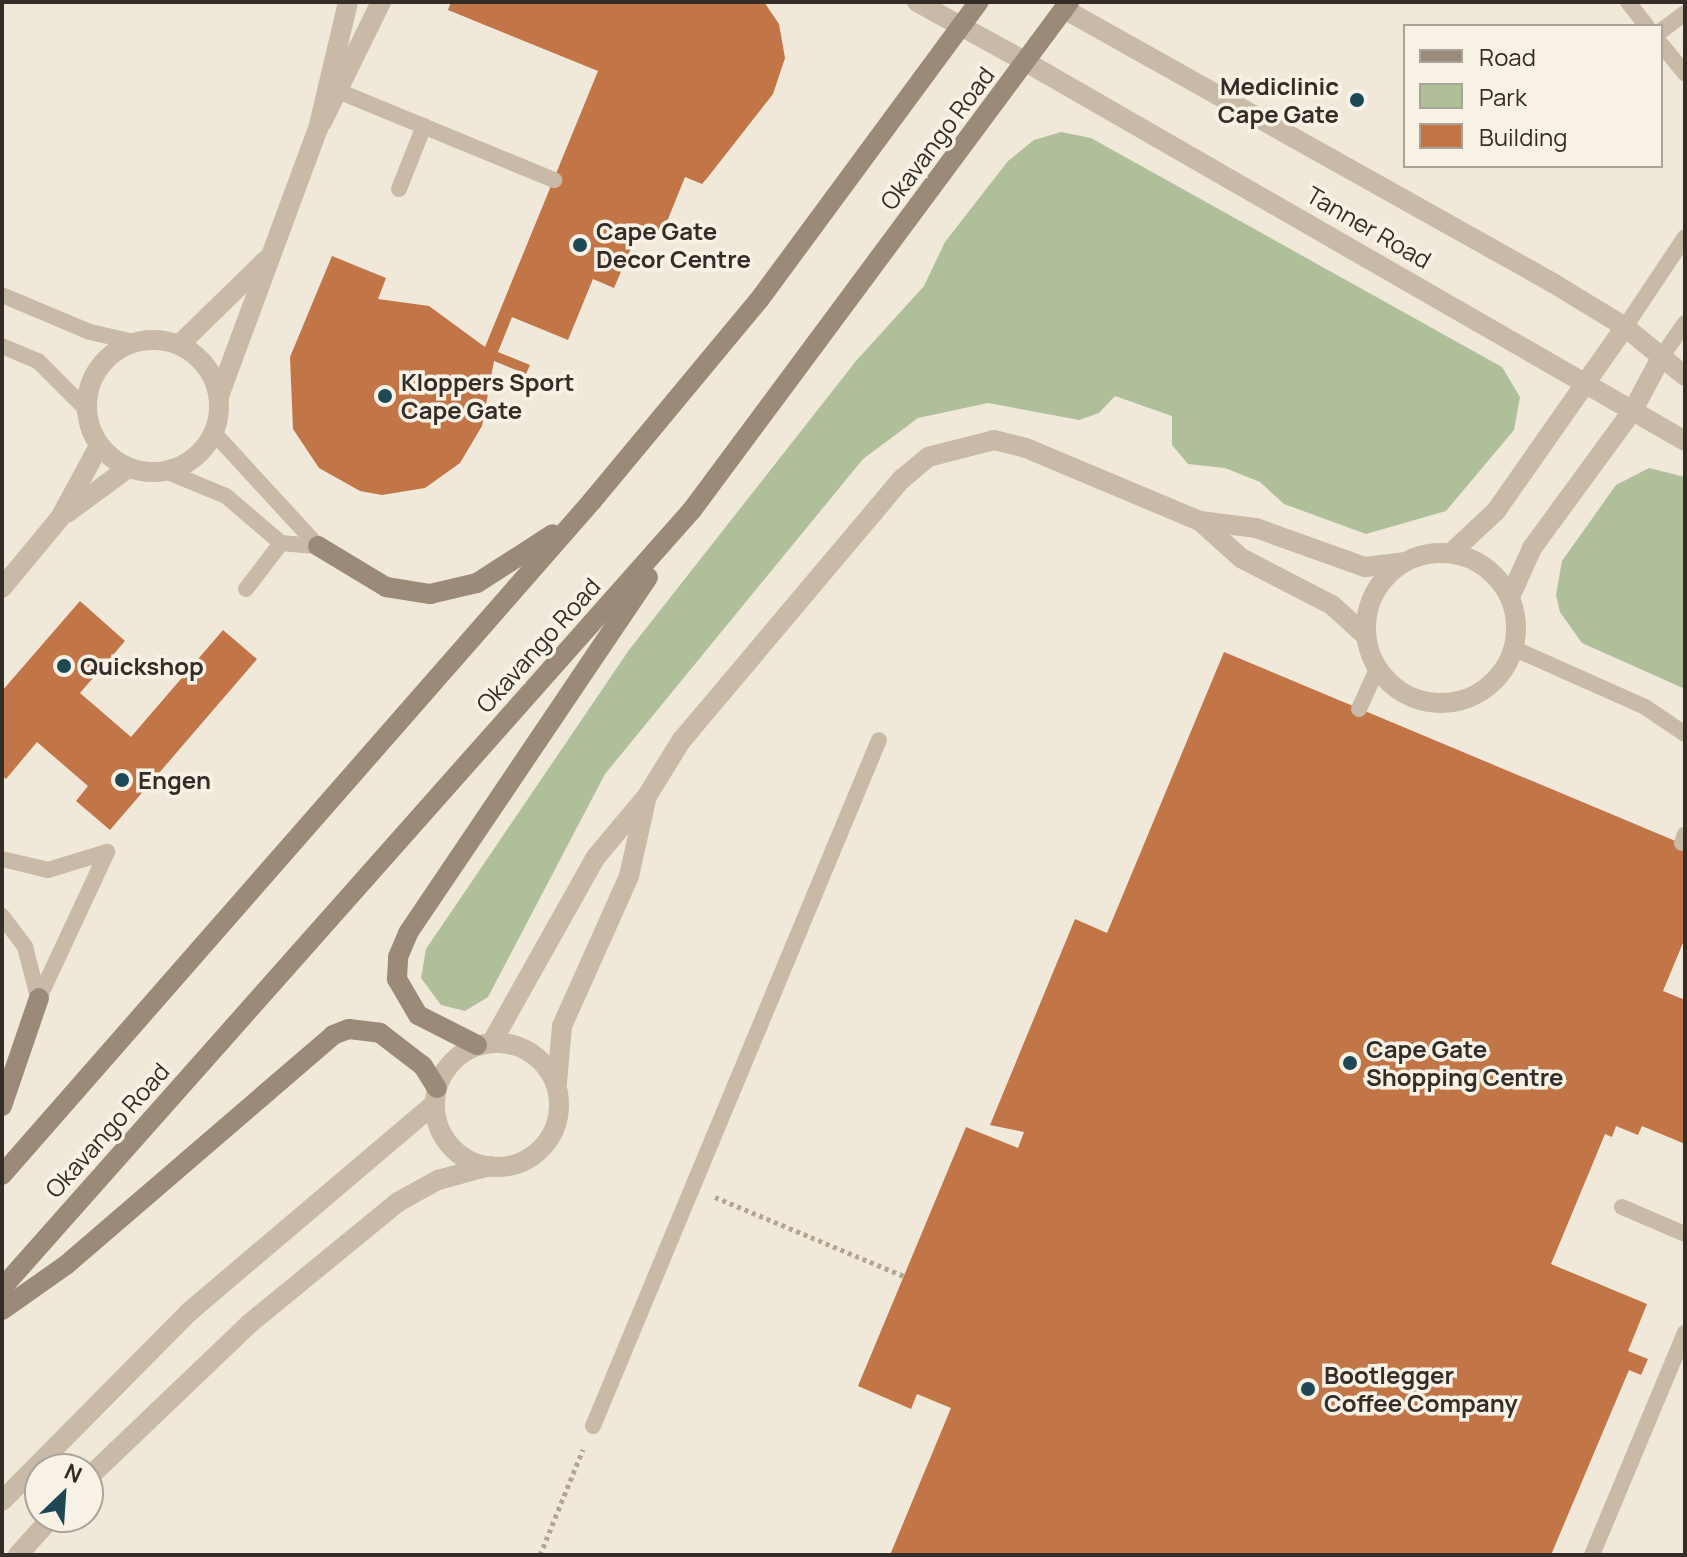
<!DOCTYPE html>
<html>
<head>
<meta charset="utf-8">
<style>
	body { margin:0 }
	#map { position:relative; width:1687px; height:1557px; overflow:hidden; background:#f0e9da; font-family:Manrope,sans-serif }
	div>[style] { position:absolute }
	.green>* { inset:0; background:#aebf9a }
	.building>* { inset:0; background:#c27546 }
	.path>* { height:5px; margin-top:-2.5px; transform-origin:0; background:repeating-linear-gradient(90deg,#b4a490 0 4px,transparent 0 8px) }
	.service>* { height:16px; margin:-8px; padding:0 8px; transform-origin:8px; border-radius:8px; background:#c8baa6 }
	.minor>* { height:20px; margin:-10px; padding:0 10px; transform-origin:10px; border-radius:10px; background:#c8baa6 }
	.minor>.ring { margin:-10px; padding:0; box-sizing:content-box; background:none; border:20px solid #c8baa6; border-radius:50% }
	.tertiary>* { height:20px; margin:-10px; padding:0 10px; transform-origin:10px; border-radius:10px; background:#c8baa6 }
	.secondary>* { height:20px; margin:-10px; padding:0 10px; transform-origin:10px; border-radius:10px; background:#9b8a78 }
	.dots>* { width:22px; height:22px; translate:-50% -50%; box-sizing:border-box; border:4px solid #f8f2e6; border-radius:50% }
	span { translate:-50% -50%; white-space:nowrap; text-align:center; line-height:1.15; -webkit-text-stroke:7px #f8f2e6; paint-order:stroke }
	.poi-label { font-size:24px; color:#342d27; font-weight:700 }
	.right { translate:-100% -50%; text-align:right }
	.left { translate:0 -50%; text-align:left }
	.street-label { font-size:24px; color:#342d27 }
	.frame { position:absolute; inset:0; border:4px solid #342d27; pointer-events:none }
	.legend { position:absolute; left:1403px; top:24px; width:260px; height:144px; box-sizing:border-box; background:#f8f2e6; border:2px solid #aaa39a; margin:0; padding:10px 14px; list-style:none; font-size:24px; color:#342d27 }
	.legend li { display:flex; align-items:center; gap:16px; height:40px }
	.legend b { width:40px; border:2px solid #aaa39a }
	.north { position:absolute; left:24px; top:1453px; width:80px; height:80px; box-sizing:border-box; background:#f8f2e6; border:2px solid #aaa39a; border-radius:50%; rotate:25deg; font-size:22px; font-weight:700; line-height:32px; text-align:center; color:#342d27 }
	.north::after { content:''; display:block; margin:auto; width:28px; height:36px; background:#1e4954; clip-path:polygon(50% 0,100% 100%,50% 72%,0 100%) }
</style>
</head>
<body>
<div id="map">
	<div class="green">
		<i style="clip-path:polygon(1061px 132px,1091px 138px,1502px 367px,1520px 397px,1514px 430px,1446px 511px,1366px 534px,1284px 504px,1260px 482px,1225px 468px,1188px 464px,1172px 445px,1172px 416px,1115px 396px,1099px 413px,1079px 420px,988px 403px,918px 418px,863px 459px,605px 774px,488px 997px,465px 1011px,441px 1005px,421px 978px,426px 949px,629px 650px,856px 361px,924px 286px,945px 242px,1008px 161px,1034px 140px)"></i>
		<i style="clip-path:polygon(1649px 468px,1685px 477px,1685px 689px,1582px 643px,1560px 612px,1556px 595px,1562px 561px,1616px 485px)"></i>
	</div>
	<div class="building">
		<i style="clip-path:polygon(451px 2px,764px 2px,779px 24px,785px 58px,773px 94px,708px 177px,702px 184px,685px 177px,662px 234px,641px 225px,614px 288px,593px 279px,568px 340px,512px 317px,498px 352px,530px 365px,526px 374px,494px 361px,482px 426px,460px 463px,425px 488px,382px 495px,360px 491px,319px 468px,293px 429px,290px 357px,332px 256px,386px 278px,378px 299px,429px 306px,485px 347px,598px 71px,448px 10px)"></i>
		<i style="clip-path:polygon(80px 601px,125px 641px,80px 693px,131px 737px,223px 630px,257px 659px,110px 830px,76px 801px,88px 786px,37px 742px,6px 779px,2px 776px,2px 691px)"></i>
		<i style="clip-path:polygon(1224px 652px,1685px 845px,1685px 938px,1663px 991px,1685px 1000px,1685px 1144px,1642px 1126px,1638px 1135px,1616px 1126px,1612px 1137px,1605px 1134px,1551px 1264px,1647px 1304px,1628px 1351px,1648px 1359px,1641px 1375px,1629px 1370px,1551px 1555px,890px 1555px,951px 1408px,917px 1394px,911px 1409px,858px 1386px,966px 1127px,1018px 1148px,1024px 1132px,990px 1125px,1075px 919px,1107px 933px)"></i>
	</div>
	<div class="path">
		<i style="left:715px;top:1197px;width:205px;rotate:22.7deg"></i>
		<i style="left:540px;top:1555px;width:114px;rotate:-67.9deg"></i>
	</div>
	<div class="service">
		<i style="left:1628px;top:2px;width:31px;rotate:52deg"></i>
		<i style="left:1661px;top:31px;width:30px;rotate:-37deg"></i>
		<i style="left:1661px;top:44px;width:38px;rotate:51deg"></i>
		<i style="left:326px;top:86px;width:247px;rotate:22.4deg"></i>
		<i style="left:399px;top:189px;width:68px;rotate:-68.4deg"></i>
		<i style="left:2px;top:295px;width:95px;rotate:22.8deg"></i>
		<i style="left:90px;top:332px;width:45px;rotate:12.8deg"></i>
		<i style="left:1625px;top:327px;width:108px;rotate:-56.3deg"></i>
		<i style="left:2px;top:346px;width:39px;rotate:23deg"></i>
		<i style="left:38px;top:361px;width:68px;rotate:45deg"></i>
		<i style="left:1662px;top:356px;width:40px;rotate:-55.1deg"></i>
		<i style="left:214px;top:433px;width:154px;rotate:47.4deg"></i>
		<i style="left:168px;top:472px;width:63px;rotate:22.5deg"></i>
		<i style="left:226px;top:496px;width:72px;rotate:40.5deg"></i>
		<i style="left:281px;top:543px;width:37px;rotate:5deg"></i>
		<i style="left:246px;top:589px;width:58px;rotate:-52.7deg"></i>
		<i style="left:1515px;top:649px;width:142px;rotate:24deg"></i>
		<i style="left:1645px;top:707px;width:48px;rotate:34deg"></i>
		<i style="left:1359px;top:709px;width:44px;rotate:-65.8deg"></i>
		<i style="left:1682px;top:843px;width:9px;rotate:-72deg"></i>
		<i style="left:2px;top:859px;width:47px;rotate:13.4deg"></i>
		<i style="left:48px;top:870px;width:62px;rotate:-17deg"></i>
		<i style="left:2px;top:916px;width:39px;rotate:53deg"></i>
		<i style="left:25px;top:947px;width:52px;rotate:75.4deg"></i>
		<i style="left:39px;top:998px;width:161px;rotate:-65deg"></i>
		<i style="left:1622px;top:1207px;width:69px;rotate:23.2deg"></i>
		<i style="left:593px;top:1426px;width:743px;rotate:-67.37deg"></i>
		<i style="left:1592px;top:1555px;width:241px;rotate:-67.3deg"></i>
	</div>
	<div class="minor">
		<i style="left:1064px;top:9px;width:561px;rotate:29.26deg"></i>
		<i style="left:1553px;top:283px;width:84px;rotate:31.4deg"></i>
		<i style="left:1625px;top:327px;width:77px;rotate:39.2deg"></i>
		<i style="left:1026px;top:62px;width:760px;rotate:29.9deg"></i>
		<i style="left:322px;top:122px;width:134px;rotate:-63.8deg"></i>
		<i class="ring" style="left:87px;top:340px;width:112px;height:112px"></i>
		<i style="left:179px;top:345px;width:123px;rotate:-44.3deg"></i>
		<i style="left:219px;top:396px;width:285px;rotate:-69.7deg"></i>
		<i style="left:318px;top:129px;width:130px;rotate:-76.7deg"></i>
		<i style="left:67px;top:513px;width:76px;rotate:-36.4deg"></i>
		<i style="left:1200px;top:521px;width:55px;rotate:42.1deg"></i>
		<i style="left:1241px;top:558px;width:102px;rotate:27.3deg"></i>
		<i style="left:1332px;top:605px;width:46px;rotate:42.4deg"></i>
		<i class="ring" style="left:1366px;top:553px;width:130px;height:130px"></i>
		<i style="left:1451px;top:553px;width:62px;rotate:-43deg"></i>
		<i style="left:1496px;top:511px;width:225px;rotate:-55deg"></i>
		<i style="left:2px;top:588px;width:91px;rotate:-50.4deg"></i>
		<i style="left:60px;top:518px;width:82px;rotate:-61.6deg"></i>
		<i style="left:1510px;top:597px;width:54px;rotate:-65.8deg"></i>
		<i style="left:1532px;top:548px;width:171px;rotate:-53.8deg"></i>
		<i style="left:1633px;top:410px;width:61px;rotate:-61.8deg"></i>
		<i style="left:492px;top:1042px;width:212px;rotate:-60.7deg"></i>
		<i style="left:596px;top:857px;width:80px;rotate:-50.1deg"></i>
		<i style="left:647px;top:796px;width:65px;rotate:-58.3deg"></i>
		<i style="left:681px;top:741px;width:343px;rotate:-49.9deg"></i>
		<i style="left:902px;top:479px;width:34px;rotate:-40deg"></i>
		<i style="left:928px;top:457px;width:68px;rotate:-14.4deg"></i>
		<i style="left:994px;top:440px;width:33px;rotate:14deg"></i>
		<i style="left:1026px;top:448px;width:189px;rotate:22.8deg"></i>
		<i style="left:1200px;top:521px;width:56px;rotate:7.1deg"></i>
		<i style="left:1256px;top:528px;width:116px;rotate:19.7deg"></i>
		<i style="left:1365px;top:567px;width:39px;rotate:-7deg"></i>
		<i class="ring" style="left:435px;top:1043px;width:104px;height:104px"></i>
		<i style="left:557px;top:1083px;width:57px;rotate:-85deg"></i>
		<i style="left:562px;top:1026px;width:164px;rotate:-65.9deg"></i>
		<i style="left:629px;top:876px;width:78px;rotate:-77.4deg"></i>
		<i style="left:88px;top:1478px;width:223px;rotate:-43.7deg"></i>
		<i style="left:249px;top:1324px;width:193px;rotate:-39.3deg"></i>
		<i style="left:398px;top:1202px;width:46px;rotate:-28.8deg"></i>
		<i style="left:438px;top:1180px;width:54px;rotate:-15.1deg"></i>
		<i style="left:2px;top:1501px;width:266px;rotate:-45.3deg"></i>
		<i style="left:189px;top:1312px;width:321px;rotate:-40.3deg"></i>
		<i style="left:18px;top:1555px;width:51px;rotate:-48.2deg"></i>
	</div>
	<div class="tertiary">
		<i style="left:917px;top:2px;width:124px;rotate:28.8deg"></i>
	</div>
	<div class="secondary">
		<i style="left:318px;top:546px;width:79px;rotate:31.1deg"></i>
		<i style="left:386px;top:587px;width:45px;rotate:9deg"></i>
		<i style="left:430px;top:594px;width:48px;rotate:-13.2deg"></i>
		<i style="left:477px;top:583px;width:90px;rotate:-32.8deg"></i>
		<i style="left:477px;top:1045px;width:66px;rotate:-153deg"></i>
		<i style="left:418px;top:1015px;width:42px;rotate:-120.3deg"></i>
		<i style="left:397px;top:979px;width:22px;rotate:-87deg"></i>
		<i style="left:398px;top:957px;width:26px;rotate:-67deg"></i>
		<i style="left:408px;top:933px;width:429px;rotate:-56deg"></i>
		<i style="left:2px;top:1106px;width:114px;rotate:-71.1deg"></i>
		<i style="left:2px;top:1175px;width:896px;rotate:-48.8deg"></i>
		<i style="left:592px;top:501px;width:261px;rotate:-50.3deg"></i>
		<i style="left:759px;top:300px;width:370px;rotate:-53.6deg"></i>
		<i style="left:2px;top:1288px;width:1040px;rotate:-48.43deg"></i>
		<i style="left:692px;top:510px;width:633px;rotate:-53.42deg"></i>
		<i style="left:2px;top:1310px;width:78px;rotate:-35.1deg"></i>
		<i style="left:66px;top:1265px;width:352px;rotate:-40.7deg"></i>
		<i style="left:333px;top:1035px;width:17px;rotate:-21deg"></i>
		<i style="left:349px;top:1029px;width:31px;rotate:7deg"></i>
		<i style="left:380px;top:1033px;width:54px;rotate:37.5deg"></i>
		<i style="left:423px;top:1066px;width:26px;rotate:58deg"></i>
	</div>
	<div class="dots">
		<i style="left:1357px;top:100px;background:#1e4954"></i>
		<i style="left:580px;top:245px;background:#1e4954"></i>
		<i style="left:385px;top:396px;background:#1e4954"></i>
		<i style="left:64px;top:666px;background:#1e4954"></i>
		<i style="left:122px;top:780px;background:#1e4954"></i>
		<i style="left:1350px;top:1063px;background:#1e4954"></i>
		<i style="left:1308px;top:1389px;background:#1e4954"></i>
	</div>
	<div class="poi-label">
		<span class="right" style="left:1339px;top:100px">Mediclinic<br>Cape Gate</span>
		<span class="left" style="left:596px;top:245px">Cape Gate<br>Decor Centre</span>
		<span class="left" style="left:401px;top:396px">Kloppers Sport<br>Cape Gate</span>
		<span class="left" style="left:80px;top:666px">Quickshop</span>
		<span class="left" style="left:138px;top:780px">Engen</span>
		<span class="left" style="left:1366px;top:1063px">Cape Gate<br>Shopping Centre</span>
		<span class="left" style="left:1324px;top:1389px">Bootlegger<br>Coffee Company</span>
	</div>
	<div class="street-label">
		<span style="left:937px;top:138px;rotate:-53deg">Okavango Road</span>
		<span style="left:1369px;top:227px;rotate:30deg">Tanner Road</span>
		<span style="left:538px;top:645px;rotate:-48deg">Okavango Road</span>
		<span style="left:107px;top:1130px;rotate:-48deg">Okavango Road</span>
	</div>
	<div class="frame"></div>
	<ul class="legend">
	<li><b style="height:10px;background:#9b8a78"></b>Road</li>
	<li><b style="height:22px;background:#aebf9a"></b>Park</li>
	<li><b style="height:22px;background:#c27546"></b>Building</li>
	</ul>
	<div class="north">N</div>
</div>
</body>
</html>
